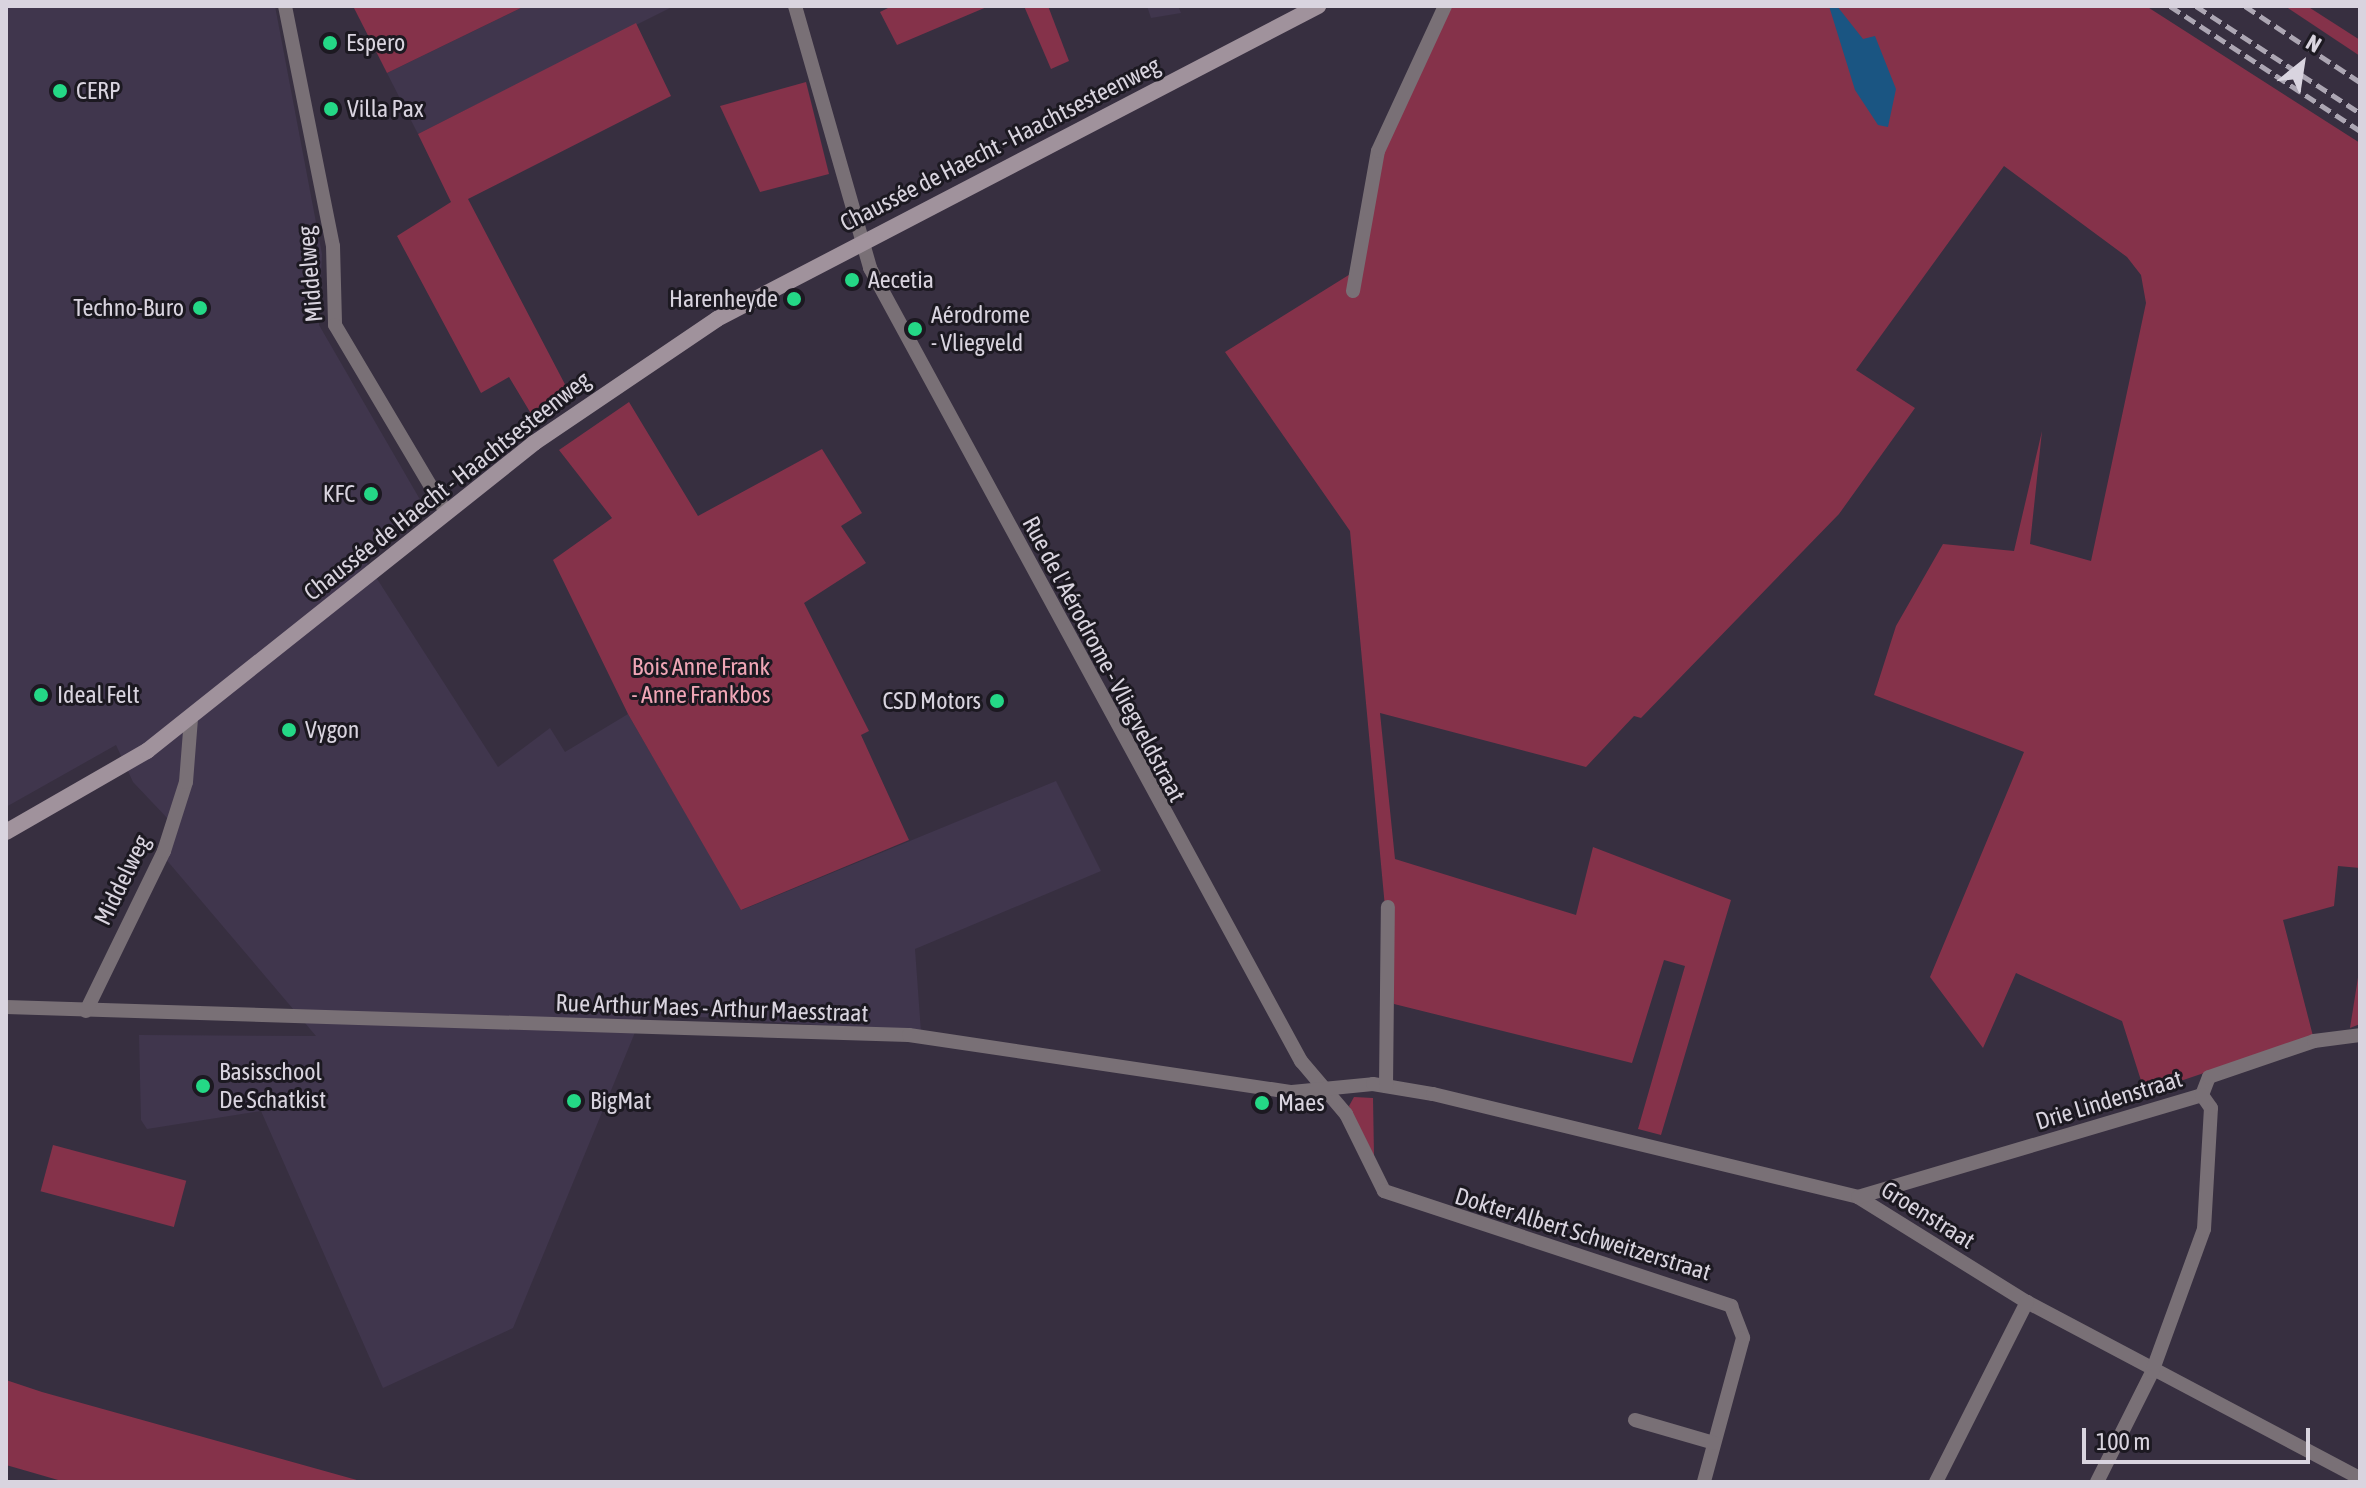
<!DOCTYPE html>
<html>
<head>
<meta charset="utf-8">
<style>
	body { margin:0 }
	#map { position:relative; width:2366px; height:1488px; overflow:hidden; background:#372f40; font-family:"Asap Condensed",sans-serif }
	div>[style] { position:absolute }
	.built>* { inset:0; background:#40364d }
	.green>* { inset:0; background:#85324a; transform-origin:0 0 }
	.water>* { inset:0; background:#1a5582 }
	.minor>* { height:14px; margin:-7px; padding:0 7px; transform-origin:7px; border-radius:7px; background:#797076 }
	.secondary>* { height:16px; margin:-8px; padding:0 8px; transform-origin:8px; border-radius:8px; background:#a0929c }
	.rail>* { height:5px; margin-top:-2.5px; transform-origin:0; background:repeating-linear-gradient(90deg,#aca6b3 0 12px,transparent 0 18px) }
	.dots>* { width:22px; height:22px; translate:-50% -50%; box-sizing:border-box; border:4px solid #1c1921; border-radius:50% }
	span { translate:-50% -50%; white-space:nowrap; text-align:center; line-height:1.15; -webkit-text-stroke:6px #1c1921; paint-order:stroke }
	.poi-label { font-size:24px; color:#d9d4df }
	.left { translate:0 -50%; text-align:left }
	.right { translate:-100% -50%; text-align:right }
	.street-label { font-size:24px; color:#d9d4df }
	.park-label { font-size:24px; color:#f0a6b6 }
	.frame { position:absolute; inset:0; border:8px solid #d9d4df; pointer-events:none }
	.north { position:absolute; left:2262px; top:24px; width:80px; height:80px; -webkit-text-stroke:6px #1c1921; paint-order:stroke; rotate:30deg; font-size:22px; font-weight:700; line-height:32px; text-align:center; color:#d9d4df }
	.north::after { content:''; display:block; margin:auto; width:28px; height:36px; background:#d9d4df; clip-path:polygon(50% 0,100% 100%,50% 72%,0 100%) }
	.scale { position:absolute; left:2082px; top:1428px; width:228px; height:36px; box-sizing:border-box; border:4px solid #d9d4df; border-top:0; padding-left:10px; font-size:24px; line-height:28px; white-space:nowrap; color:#d9d4df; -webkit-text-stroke:6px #1c1921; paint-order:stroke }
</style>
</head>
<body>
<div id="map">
	<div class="built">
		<i style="clip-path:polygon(6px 6px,275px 6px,322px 254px,319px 325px,422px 503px,363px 557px,498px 767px,550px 728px,565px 752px,628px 714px,742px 910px,1056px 781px,1101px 871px,915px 949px,921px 1032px,643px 1013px,513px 1328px,383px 1388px,261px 1111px,147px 1129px,141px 1120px,139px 1035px,316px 1036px,164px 857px,169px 820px,133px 782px,116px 745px,6px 807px)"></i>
		<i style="clip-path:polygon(525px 6px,674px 6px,418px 134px,387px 73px)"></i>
		<i style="clip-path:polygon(1147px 6px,1178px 6px,1181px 13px,1151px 18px)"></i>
	</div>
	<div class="green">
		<i style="clip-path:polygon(353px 6px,525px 6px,387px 73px)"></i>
		<i style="clip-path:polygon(892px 6px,989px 6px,897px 45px,880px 12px)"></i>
		<i style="clip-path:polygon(1024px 6px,1048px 6px,1069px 61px,1051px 69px)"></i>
		<i style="clip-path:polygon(1449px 6px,2146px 6px,2360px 143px,2360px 868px,2338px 866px,2334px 906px,2283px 920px,2313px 1036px,2145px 1093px,2122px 1021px,2016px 973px,1983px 1048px,1930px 977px,2024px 752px,1874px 695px,1896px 626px,1943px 544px,2014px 551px,2042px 431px,2030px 544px,2091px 561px,2146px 303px,2141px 275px,2127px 257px,2004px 166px,1856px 370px,1915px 408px,1839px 514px,1641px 718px,1634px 716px,1586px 767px,1380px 713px,1395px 859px,1576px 915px,1593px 847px,1731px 900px,1661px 1135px,1638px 1129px,1685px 966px,1664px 960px,1632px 1063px,1394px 1004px,1350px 531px,1225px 352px,1360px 268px,1383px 151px)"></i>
		<i style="clip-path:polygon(2285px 6px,2307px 6px,2360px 40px,2360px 56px)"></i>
		<i style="clip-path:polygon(636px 23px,671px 96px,468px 199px,569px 392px,533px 417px,509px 377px,481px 393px,397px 236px,451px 202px,418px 134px)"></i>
		<i style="clip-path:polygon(806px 82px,829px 174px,760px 192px,720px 106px)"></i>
		<i style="clip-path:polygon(629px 402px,698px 516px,822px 449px,862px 513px,841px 526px,866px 563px,804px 603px,869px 731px,861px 735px,909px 840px,741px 910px,628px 714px,553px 560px,612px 518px,559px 450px)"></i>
		<i style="clip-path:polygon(2360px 965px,2360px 1024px,2350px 1028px)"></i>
		<i style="clip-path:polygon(1354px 1097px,1373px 1098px,1374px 1156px,1349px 1106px)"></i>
		<i style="left:53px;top:1145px;width:138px;height:48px;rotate:15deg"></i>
		<i style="clip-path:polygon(6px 1380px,42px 1392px,364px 1482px,65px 1482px,20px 1469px,6px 1465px)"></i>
	</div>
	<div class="water">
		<i style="clip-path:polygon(1829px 6px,1837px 6px,1863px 39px,1875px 36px,1896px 89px,1888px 127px,1878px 125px,1855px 90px)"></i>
	</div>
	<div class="minor">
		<i style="left:285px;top:6px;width:245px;rotate:78.7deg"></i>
		<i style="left:333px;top:246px;width:79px;rotate:88.5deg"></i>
		<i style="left:335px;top:325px;width:217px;rotate:59.3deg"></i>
		<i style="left:795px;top:6px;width:273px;rotate:74deg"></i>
		<i style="left:870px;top:268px;width:903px;rotate:61.48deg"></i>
		<i style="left:1301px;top:1061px;width:70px;rotate:49.7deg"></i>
		<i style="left:1346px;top:1114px;width:86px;rotate:63.7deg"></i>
		<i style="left:1384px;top:1191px;width:366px;rotate:18.3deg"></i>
		<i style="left:1731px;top:1306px;width:34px;rotate:69deg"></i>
		<i style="left:1743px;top:1338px;width:149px;rotate:105.2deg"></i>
		<i style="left:1353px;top:291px;width:142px;rotate:-79.9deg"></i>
		<i style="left:1378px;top:151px;width:160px;rotate:-65.2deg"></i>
		<i style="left:6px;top:1007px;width:903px;rotate:1.78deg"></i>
		<i style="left:909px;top:1035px;width:387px;rotate:8.5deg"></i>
		<i style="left:1292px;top:1092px;width:81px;rotate:-5.6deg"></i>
		<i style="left:1373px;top:1084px;width:61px;rotate:9.5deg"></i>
		<i style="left:1433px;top:1094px;width:437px;rotate:13.6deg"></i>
		<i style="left:1858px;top:1197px;width:199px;rotate:31.9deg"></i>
		<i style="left:2027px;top:1302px;width:377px;rotate:27.9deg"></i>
		<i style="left:86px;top:1011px;width:178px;rotate:-64deg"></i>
		<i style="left:164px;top:851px;width:72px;rotate:-72.3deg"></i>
		<i style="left:186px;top:782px;width:64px;rotate:-85.5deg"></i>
		<i style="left:1386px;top:1086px;width:179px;rotate:-89.4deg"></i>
		<i style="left:1858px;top:1197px;width:359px;rotate:-16.5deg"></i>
		<i style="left:2202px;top:1095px;width:19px;rotate:-69deg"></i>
		<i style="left:2209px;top:1077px;width:111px;rotate:-18.9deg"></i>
		<i style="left:2314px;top:1041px;width:46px;rotate:-7.4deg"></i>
		<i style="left:1635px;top:1420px;width:82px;rotate:16.2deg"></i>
		<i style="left:1936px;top:1482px;width:202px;rotate:-63.2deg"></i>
		<i style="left:2097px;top:1482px;width:123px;rotate:-63.4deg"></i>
		<i style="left:2152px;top:1372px;width:152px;rotate:-70deg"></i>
		<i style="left:2204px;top:1229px;width:121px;rotate:-86.7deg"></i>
		<i style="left:2211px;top:1108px;width:16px;rotate:-125deg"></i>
	</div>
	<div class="secondary">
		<i style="left:6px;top:832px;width:163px;rotate:-29.9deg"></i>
		<i style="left:147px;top:751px;width:495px;rotate:-38.5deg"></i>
		<i style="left:534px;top:443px;width:221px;rotate:-34.1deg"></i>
		<i style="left:717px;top:319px;width:678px;rotate:-27.51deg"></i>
	</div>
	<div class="rail">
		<i style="left:2170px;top:6px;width:227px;rotate:33.3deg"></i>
		<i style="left:2196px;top:6px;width:196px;rotate:33.1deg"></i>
		<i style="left:2245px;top:6px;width:138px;rotate:33.5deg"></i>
	</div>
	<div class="dots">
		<i style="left:330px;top:43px;background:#24d886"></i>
		<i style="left:60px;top:91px;background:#24d886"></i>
		<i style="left:331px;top:109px;background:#24d886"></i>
		<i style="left:852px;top:280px;background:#24d886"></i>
		<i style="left:794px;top:299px;background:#24d886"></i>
		<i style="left:200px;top:308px;background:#24d886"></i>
		<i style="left:915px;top:329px;background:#24d886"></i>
		<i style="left:371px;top:494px;background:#24d886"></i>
		<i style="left:41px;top:695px;background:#24d886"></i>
		<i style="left:997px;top:701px;background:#24d886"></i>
		<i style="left:289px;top:730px;background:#24d886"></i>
		<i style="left:203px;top:1086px;background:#24d886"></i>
		<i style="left:574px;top:1101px;background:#24d886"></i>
		<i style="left:1262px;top:1103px;background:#24d886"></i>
	</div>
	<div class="poi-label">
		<span class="left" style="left:346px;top:43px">Espero</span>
		<span class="left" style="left:76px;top:91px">CERP</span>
		<span class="left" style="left:347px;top:109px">Villa Pax</span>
		<span class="left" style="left:868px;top:280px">Aecetia</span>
		<span class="right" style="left:778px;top:299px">Harenheyde</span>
		<span class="right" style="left:184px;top:308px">Techno-Buro</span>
		<span class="left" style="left:931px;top:329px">Aérodrome<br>- Vliegveld</span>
		<span class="right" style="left:355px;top:494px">KFC</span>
		<span class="left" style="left:57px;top:695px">Ideal Felt</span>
		<span class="right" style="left:981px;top:701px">CSD Motors</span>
		<span class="left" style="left:305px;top:730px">Vygon</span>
		<span class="left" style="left:219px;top:1086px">Basisschool<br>De Schatkist</span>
		<span class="left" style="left:590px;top:1101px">BigMat</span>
		<span class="left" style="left:1278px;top:1103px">Maes</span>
	</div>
	<div class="street-label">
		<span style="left:1000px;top:144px;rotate:-27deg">Chaussée de Haecht - Haachtsesteenweg</span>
		<span style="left:310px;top:274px;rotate:-95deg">Middelweg</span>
		<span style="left:447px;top:486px;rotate:-38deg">Chaussée de Haecht - Haachtsesteenweg</span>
		<span style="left:1104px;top:659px;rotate:62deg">Rue de l'Aérodrome - Vliegveldstraat</span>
		<span style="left:122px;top:880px;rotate:-64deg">Middelweg</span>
		<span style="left:712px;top:1008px;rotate:2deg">Rue Arthur Maes - Arthur Maesstraat</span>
		<span style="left:2109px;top:1100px;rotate:-17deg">Drie Lindenstraat</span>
		<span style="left:1928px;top:1215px;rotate:32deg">Groenstraat</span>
		<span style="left:1583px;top:1234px;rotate:17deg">Dokter Albert Schweitzerstraat</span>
	</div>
	<div class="park-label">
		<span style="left:701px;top:681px">Bois Anne Frank<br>- Anne Frankbos</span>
	</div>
	<div class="frame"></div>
	<div class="north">N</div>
	<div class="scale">100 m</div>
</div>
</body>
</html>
